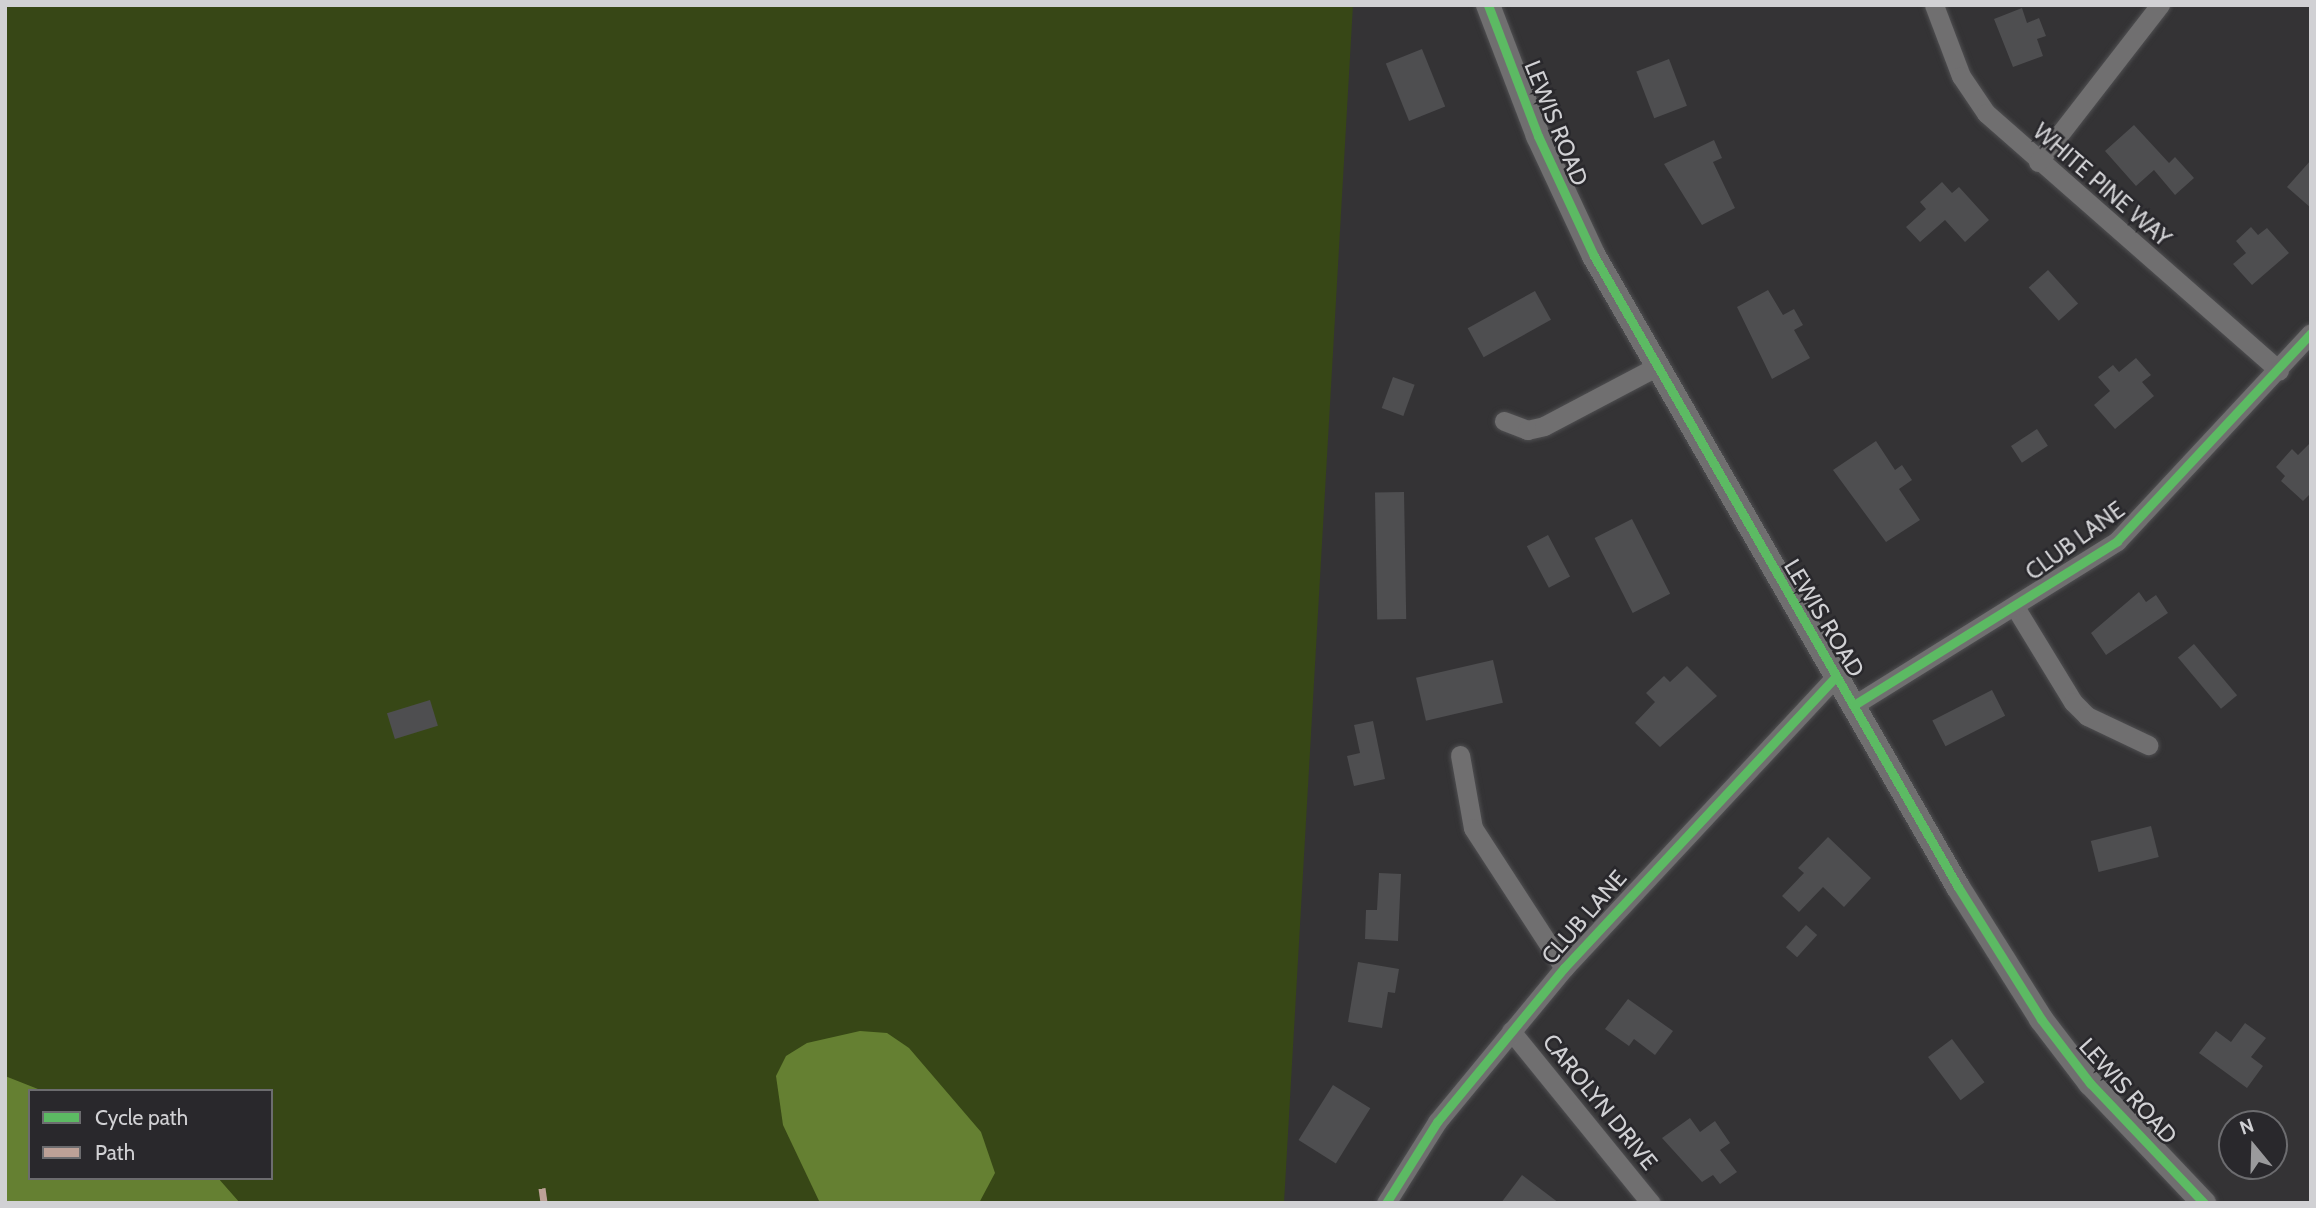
<!DOCTYPE html>
<html>
<head>
<meta charset="utf-8">
<style>
	body { margin:0 }
	#map { position:relative; width:2316px; height:1208px; overflow:hidden; background:#343335; font-family:Cabin,sans-serif }
	div>[style] { position:absolute }
	.green>* { inset:0; background:#374716 }
	.water>* { inset:0; background:#658032 }
	.building>* { inset:0; background:#4e4e50; transform-origin:0 0 }
	.roads { filter:drop-shadow(0 0 2px #4f4f51) drop-shadow(0 0 2px #4f4f51) }
	.minor>* { height:19px; margin:-9.5px; padding:0 9.5px; transform-origin:9.5px; border-radius:9.5px; background:#706f70 }
	.tertiary>* { height:24px; margin:-12px; padding:0 12px; transform-origin:12px; border-radius:12px; background:#706f70 }
	.quiet>* { height:7px; margin-top:-3.5px; transform-origin:0; background:repeating-linear-gradient(90deg,#bda197 0 14px,transparent 0 21px) }
	.cycleway>* { height:9px; margin:-4.5px; padding:0 4.5px; transform-origin:4.5px; border-radius:4.5px; background:#5cba63 }
	span { translate:-50% -50%; white-space:nowrap; text-align:center; line-height:1.15; -webkit-text-stroke:5px #29282c; paint-order:stroke }
	.street-label { font-size:23px; color:#d1d1d4 }
	.frame { position:absolute; inset:0; border:7px solid #d1d1d4; pointer-events:none }
	.legend { position:absolute; left:28px; top:1089px; width:245px; height:91px; box-sizing:border-box; background:#29282c; border:2px solid #6c6c6f; margin:0; padding:9px 12px; list-style:none; font-size:21px; color:#d1d1d4 }
	.legend li { display:flex; align-items:center; gap:14px; height:35px }
	.legend b { width:35px; border:2px solid #6c6c6f }
	.north { position:absolute; left:2218px; top:1110px; width:70px; height:70px; box-sizing:border-box; background:#29282c; border:2px solid #6c6c6f; border-radius:50%; rotate:341deg; font-size:19px; font-weight:700; line-height:28px; text-align:center; color:#d1d1d4 }
	.north::after { content:''; display:block; margin:auto; width:24px; height:32px; background:#9a9a9c; clip-path:polygon(50% 0,100% 100%,50% 72%,0 100%) }
</style>
</head>
<body>
<div id="map">
	<div class="green">
		<i style="clip-path:polygon(evenodd,5px 5px,1353px 5px,1284px 1203px,5px 1203px,5px 5px,30px 1091px,271px 1091px,271px 1178px,30px 1178px,30px 1091px)"></i>
	</div>
	<div class="water">
		<i style="clip-path:polygon(860px 1031px,887px 1033px,909px 1048px,981px 1132px,995px 1173px,979px 1203px,820px 1203px,783px 1125px,776px 1076px,786px 1056px,807px 1043px)"></i>
		<i style="clip-path:polygon(5px 1076px,43px 1091px,30px 1091px,30px 1178px,218px 1178px,240px 1203px,5px 1203px)"></i>
	</div>
	<div class="building">
		<i style="clip-path:polygon(2022px 8px,2027px 23px,2039px 18px,2046px 36px,2037px 39px,2043px 56px,2013px 67px,1994px 19px)"></i>
		<i style="left:1422px;top:49px;width:62px;height:39px;rotate:68deg"></i>
		<i style="left:1669px;top:59px;width:50px;height:35px;rotate:69deg"></i>
		<i style="clip-path:polygon(2134px 125px,2169px 163px,2175px 157px,2194px 178px,2175px 195px,2154px 170px,2136px 186px,2105px 151px)"></i>
		<i style="clip-path:polygon(1714px 140px,1722px 158px,1713px 162px,1735px 208px,1702px 225px,1664px 164px)"></i>
		<i style="clip-path:polygon(2311px 160px,2311px 208px,2287px 187px)"></i>
		<i style="clip-path:polygon(1942px 182px,1952px 193px,1959px 187px,1989px 220px,1965px 242px,1945px 220px,1920px 242px,1906px 227px,1926px 209px,1920px 202px)"></i>
		<i style="clip-path:polygon(2251px 227px,2258px 235px,2267px 228px,2289px 253px,2252px 285px,2233px 264px,2246px 253px,2236px 241px)"></i>
		<i style="left:2048px;top:270px;width:45px;height:26px;rotate:48deg"></i>
		<i style="clip-path:polygon(1768px 290px,1783px 315px,1794px 309px,1803px 325px,1794px 330px,1810px 358px,1772px 379px,1737px 307px)"></i>
		<i style="left:1535px;top:291px;width:33px;height:77px;rotate:61deg"></i>
		<i style="clip-path:polygon(2136px 358px,2151px 375px,2142px 382px,2154px 396px,2115px 429px,2094px 405px,2110px 391px,2098px 377px,2113px 365px,2119px 372px)"></i>
		<i style="left:1393px;top:377px;width:23px;height:33px;rotate:20deg"></i>
		<i style="left:2037px;top:429px;width:20px;height:31px;rotate:57deg"></i>
		<i style="clip-path:polygon(1876px 441px,1895px 470px,1902px 465px,1912px 480px,1899px 489px,1920px 520px,1886px 542px,1833px 470px)"></i>
		<i style="clip-path:polygon(2311px 442px,2311px 493px,2303px 501px,2281px 481px,2285px 476px,2276px 467px,2292px 449px,2298px 455px)"></i>
		<i style="left:1404px;top:492px;width:127px;height:29px;rotate:89deg"></i>
		<i style="left:1632px;top:519px;width:84px;height:42px;rotate:63deg"></i>
		<i style="left:1548px;top:535px;width:47px;height:24px;rotate:62deg"></i>
		<i style="clip-path:polygon(2139px 592px,2146px 602px,2156px 595px,2168px 613px,2106px 655px,2091px 633px)"></i>
		<i style="left:2194px;top:644px;width:67px;height:21px;rotate:50deg"></i>
		<i style="left:1493px;top:660px;width:44px;height:79px;rotate:77deg"></i>
		<i style="clip-path:polygon(1687px 666px,1717px 696px,1660px 747px,1635px 723px,1655px 702px,1646px 693px,1664px 676px,1670px 682px)"></i>
		<i style="left:1992px;top:690px;width:29px;height:67px;rotate:63deg"></i>
		<i style="left:430px;top:700px;width:27px;height:45px;rotate:73deg"></i>
		<i style="clip-path:polygon(1373px 721px,1385px 779px,1354px 786px,1347px 756px,1360px 753px,1354px 725px)"></i>
		<i style="left:2151px;top:826px;width:32px;height:62px;rotate:76deg"></i>
		<i style="clip-path:polygon(1828px 837px,1871px 878px,1844px 907px,1823px 887px,1799px 912px,1782px 896px,1804px 873px,1798px 868px)"></i>
		<i style="clip-path:polygon(1379px 873px,1401px 874px,1398px 941px,1365px 939px,1366px 910px,1377px 910px)"></i>
		<i style="left:1806px;top:925px;width:15px;height:30px;rotate:42deg"></i>
		<i style="clip-path:polygon(1358px 962px,1399px 969px,1395px 993px,1388px 992px,1382px 1028px,1348px 1022px)"></i>
		<i style="clip-path:polygon(1628px 999px,1673px 1031px,1655px 1055px,1634px 1039px,1629px 1046px,1605px 1029px)"></i>
		<i style="clip-path:polygon(2245px 1023px,2266px 1038px,2251px 1057px,2263px 1066px,2247px 1088px,2199px 1053px,2216px 1031px,2231px 1042px)"></i>
		<i style="left:1952px;top:1039px;width:54px;height:30px;rotate:53deg"></i>
		<i style="left:1333px;top:1085px;width:44px;height:65px;rotate:32deg"></i>
		<i style="clip-path:polygon(1690px 1118px,1700px 1132px,1715px 1121px,1730px 1143px,1720px 1150px,1737px 1172px,1720px 1184px,1713px 1175px,1702px 1182px,1662px 1138px)"></i>
		<i style="clip-path:polygon(1522px 1175px,1559px 1203px,1501px 1203px)"></i>
	</div>
	<div class="roads">
		<div class="minor">
			<i style="left:1934px;top:5px;width:76px;rotate:69.2deg"></i>
			<i style="left:1961px;top:76px;width:45px;rotate:56deg"></i>
			<i style="left:1986px;top:113px;width:390px;rotate:41.3deg"></i>
			<i style="left:2038px;top:162px;width:199px;rotate:-52.2deg"></i>
			<i style="left:1504px;top:421px;width:25px;rotate:21deg"></i>
			<i style="left:1527px;top:430px;width:17px;rotate:-13deg"></i>
			<i style="left:1544px;top:426px;width:127px;rotate:-27.8deg"></i>
			<i style="left:2015px;top:607px;width:111px;rotate:58.6deg"></i>
			<i style="left:2073px;top:702px;width:20px;rotate:45deg"></i>
			<i style="left:2087px;top:716px;width:68px;rotate:25.4deg"></i>
			<i style="left:1854px;top:705px;width:310px;rotate:-31.9deg"></i>
			<i style="left:2117px;top:541px;width:284px;rotate:-47deg"></i>
			<i style="left:1460px;top:755px;width:74px;rotate:79.9deg"></i>
			<i style="left:1473px;top:828px;width:167px;rotate:57deg"></i>
			<i style="left:1511px;top:1031px;width:222px;rotate:50.9deg"></i>
			<i style="left:1386px;top:1203px;width:96px;rotate:-57.8deg"></i>
			<i style="left:1437px;top:1122px;width:200px;rotate:-50.5deg"></i>
			<i style="left:1564px;top:968px;width:399px;rotate:-47deg"></i>
		</div>
		<div class="tertiary">
			<i style="left:1488px;top:5px;width:140px;rotate:69.1deg"></i>
			<i style="left:1538px;top:136px;width:132px;rotate:65deg"></i>
			<i style="left:1594px;top:256px;width:728px;rotate:60.02deg"></i>
			<i style="left:1958px;top:887px;width:156px;rotate:57.8deg"></i>
			<i style="left:2041px;top:1019px;width:81px;rotate:52.6deg"></i>
			<i style="left:2090px;top:1083px;width:166px;rotate:46.5deg"></i>
		</div>
	</div>
	<div class="quiet">
		<i style="left:542px;top:1188px;width:15px;rotate:82deg"></i>
	</div>
	<div class="cycleway">
		<i style="left:1488px;top:5px;width:140px;rotate:69.1deg"></i>
		<i style="left:1538px;top:136px;width:132px;rotate:65deg"></i>
		<i style="left:1594px;top:256px;width:728px;rotate:60.02deg"></i>
		<i style="left:1958px;top:887px;width:156px;rotate:57.8deg"></i>
		<i style="left:2041px;top:1019px;width:81px;rotate:52.6deg"></i>
		<i style="left:2090px;top:1083px;width:166px;rotate:46.5deg"></i>
		<i style="left:1854px;top:705px;width:310px;rotate:-31.9deg"></i>
		<i style="left:2117px;top:541px;width:284px;rotate:-47deg"></i>
		<i style="left:1386px;top:1203px;width:96px;rotate:-57.8deg"></i>
		<i style="left:1437px;top:1122px;width:200px;rotate:-50.5deg"></i>
		<i style="left:1564px;top:968px;width:399px;rotate:-47deg"></i>
	</div>
	<div class="street-label">
		<span style="left:1556px;top:123px;rotate:68deg">LEWIS ROAD</span>
		<span style="left:2102px;top:185px;rotate:41deg">WHITE PINE WAY</span>
		<span style="left:2075px;top:541px;rotate:-36deg">CLUB LANE</span>
		<span style="left:1824px;top:618px;rotate:59deg">LEWIS ROAD</span>
		<span style="left:1584px;top:917px;rotate:-49deg">CLUB LANE</span>
		<span style="left:2128px;top:1091px;rotate:48deg">LEWIS ROAD</span>
		<span style="left:1600px;top:1102px;rotate:51deg">CAROLYN DRIVE</span>
	</div>
	<div class="frame"></div>
	<ul class="legend">
	<li><b style="height:9px;background:#5cba63"></b>Cycle path</li>
	<li><b style="height:9px;background:#bda197"></b>Path</li>
	</ul>
	<div class="north">N</div>
</div>
</body>
</html>
